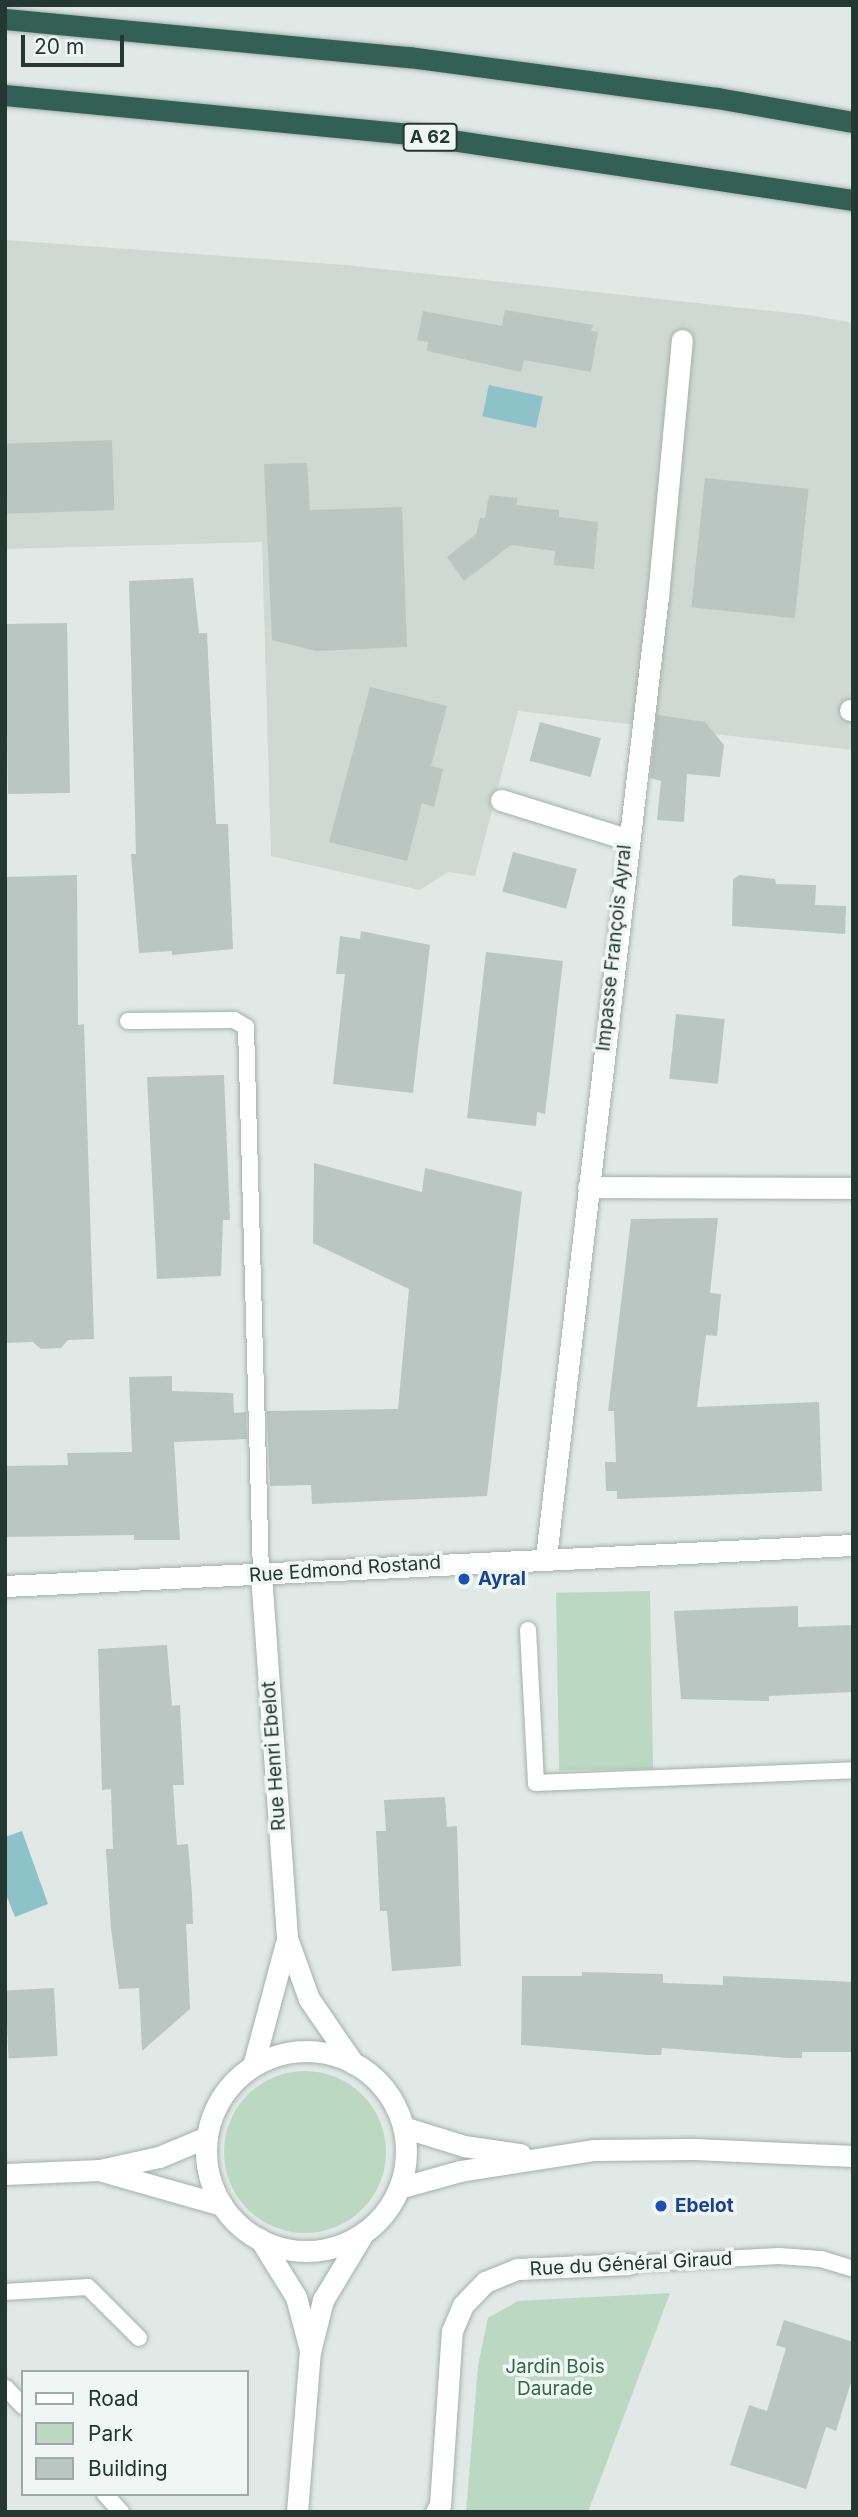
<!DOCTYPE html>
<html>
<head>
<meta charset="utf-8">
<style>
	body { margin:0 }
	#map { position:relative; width:858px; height:2517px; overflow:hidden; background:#e0e9e5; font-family:Inter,sans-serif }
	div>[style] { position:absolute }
	.built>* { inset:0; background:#ced9d4 }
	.green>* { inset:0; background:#bbd8c2; transform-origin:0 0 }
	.round { border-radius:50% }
	.water>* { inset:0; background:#8dc2c9; transform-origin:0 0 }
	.building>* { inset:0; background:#b9c6c1; transform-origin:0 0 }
	.roads { filter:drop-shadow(0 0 2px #a4b0ab) drop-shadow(0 0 2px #a4b0ab) }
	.service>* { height:16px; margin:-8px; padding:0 8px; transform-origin:8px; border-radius:8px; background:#fff }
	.minor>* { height:21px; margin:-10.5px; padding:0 10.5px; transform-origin:10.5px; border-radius:10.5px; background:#fff }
	.secondary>* { height:21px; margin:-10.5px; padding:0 10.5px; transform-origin:10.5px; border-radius:10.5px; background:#fff }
	.secondary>.ring { margin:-10.5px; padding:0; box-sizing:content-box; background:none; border:21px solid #fff; border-radius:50% }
	.motorway>* { height:21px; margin:-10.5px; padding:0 10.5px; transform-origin:10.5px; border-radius:10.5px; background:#326055 }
	.dots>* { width:19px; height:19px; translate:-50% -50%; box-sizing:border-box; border:4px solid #f0f6f3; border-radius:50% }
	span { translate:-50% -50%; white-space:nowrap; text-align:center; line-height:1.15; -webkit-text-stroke:7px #f0f6f3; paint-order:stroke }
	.shield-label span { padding:2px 5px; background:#f0f6f3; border:2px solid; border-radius:5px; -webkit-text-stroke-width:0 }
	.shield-label { font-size:18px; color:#233831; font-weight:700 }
	.street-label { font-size:19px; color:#233831 }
	.transit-label { font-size:19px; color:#164399; font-weight:700 }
	.left { translate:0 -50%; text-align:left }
	.park-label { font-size:19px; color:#316a45 }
	.frame { position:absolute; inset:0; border:7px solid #233831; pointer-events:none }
	.legend { position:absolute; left:21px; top:2370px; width:228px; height:126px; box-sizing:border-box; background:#f0f6f3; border:2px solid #9eaaa5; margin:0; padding:9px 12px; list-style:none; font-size:21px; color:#233831 }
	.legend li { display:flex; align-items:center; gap:14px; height:35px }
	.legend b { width:35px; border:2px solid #9eaaa5 }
	.scale { position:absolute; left:21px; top:35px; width:103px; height:32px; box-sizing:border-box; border:4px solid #233831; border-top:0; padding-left:9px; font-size:21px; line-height:24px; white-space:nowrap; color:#233831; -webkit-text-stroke:5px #f0f6f3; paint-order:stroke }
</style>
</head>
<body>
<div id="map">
	<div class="built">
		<i style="clip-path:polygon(5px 240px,345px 265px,809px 315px,853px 323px,853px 750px,518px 711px,475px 876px,448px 872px,420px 890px,271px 856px,262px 542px,5px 549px)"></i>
	</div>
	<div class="green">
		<i style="left:650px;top:1591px;width:178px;height:94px;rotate:89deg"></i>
		<i class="round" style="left:224px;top:2071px;width:162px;height:162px"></i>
		<i style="clip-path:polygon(670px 2293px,588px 2512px,466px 2512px,478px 2366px,488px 2318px,518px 2301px)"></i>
	</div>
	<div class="water">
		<i style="left:489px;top:385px;width:55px;height:32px;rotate:12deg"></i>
		<i style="clip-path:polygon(22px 1831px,48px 1904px,15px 1917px,5px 1892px,5px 1837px)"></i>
	</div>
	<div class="building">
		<i style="clip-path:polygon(505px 310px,593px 325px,591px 331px,598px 332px,591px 372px,524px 360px,521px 372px,427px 351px,428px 342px,417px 340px,423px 311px,502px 326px)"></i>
		<i style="left:112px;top:440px;width:70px;height:107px;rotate:88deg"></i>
		<i style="clip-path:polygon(307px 463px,310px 510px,402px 507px,407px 647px,316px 651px,272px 640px,264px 464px)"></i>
		<i style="left:705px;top:478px;width:104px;height:130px;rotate:6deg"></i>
		<i style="clip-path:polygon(489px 495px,518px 498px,516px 505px,559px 510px,559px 517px,598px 522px,594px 569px,554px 565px,555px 551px,511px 545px,464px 581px,447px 557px,476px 534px,480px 518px,485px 518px)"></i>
		<i style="clip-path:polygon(193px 578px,199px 633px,207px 633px,216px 824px,228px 824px,233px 949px,172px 955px,172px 951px,139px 953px,131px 854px,136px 854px,129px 581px)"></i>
		<i style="left:67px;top:623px;width:170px;height:62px;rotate:89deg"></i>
		<i style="clip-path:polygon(370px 687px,447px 706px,431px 766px,443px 769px,434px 807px,422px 803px,407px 861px,329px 842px)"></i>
		<i style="clip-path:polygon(657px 715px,705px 722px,724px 745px,720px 777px,687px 774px,684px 822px,657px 820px,661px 781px,650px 778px)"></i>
		<i style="left:540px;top:722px;width:63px;height:40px;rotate:15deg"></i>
		<i style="left:513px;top:852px;width:66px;height:41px;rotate:15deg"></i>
		<i style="clip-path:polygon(77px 875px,78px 1025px,84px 1024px,94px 1339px,68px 1340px,61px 1348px,41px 1349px,33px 1342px,5px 1343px,5px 877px)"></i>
		<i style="clip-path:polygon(740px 875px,775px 879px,776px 884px,816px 885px,815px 905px,846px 906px,845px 934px,732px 926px,733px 879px)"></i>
		<i style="clip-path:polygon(361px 931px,430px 945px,413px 1093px,333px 1084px,345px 974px,336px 974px,340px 936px,360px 939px)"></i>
		<i style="clip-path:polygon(486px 952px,563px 961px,545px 1114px,537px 1112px,536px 1126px,467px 1118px)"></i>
		<i style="left:676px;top:1014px;width:49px;height:65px;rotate:6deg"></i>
		<i style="clip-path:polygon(224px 1075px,230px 1220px,223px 1220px,221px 1276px,157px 1279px,147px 1077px)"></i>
		<i style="clip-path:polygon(314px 1163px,422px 1192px,425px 1168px,522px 1192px,487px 1496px,312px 1504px,311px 1485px,270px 1486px,267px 1411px,398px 1409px,409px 1289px,313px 1243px)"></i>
		<i style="clip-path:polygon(718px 1218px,710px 1293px,721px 1294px,717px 1336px,706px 1335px,697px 1407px,819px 1402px,822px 1491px,617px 1499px,617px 1491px,606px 1491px,605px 1462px,616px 1462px,614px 1411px,608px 1411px,631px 1219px)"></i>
		<i style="clip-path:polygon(172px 1376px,172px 1391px,233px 1393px,234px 1413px,246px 1412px,247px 1439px,174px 1442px,180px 1540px,134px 1540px,134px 1535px,5px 1537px,5px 1466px,68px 1465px,67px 1453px,132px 1452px,129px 1377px)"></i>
		<i style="clip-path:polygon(798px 1606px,798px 1627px,853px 1625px,853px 1692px,769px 1696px,769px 1701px,681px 1699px,674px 1611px)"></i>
		<i style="clip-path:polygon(167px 1645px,172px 1706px,180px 1705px,184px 1785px,173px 1785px,177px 1845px,188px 1844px,192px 1894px,193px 1924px,186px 1924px,190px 2009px,142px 2051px,139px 1988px,119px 1989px,111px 1929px,106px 1849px,113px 1849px,111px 1789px,102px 1790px,98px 1649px)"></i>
		<i style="clip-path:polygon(445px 1797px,447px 1827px,457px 1826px,461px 1966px,392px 1971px,387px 1911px,380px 1911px,376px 1831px,386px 1831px,384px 1800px)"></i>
		<i style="clip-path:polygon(582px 1972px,663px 1974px,663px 1983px,723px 1985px,723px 1976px,853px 1982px,853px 2052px,802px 2052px,802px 2058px,788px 2058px,662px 2048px,661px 2055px,648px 2055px,521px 2045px,522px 1976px,582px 1976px)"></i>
		<i style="left:54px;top:1988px;width:68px;height:49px;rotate:87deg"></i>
		<i style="clip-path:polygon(784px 2320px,853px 2342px,853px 2376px,836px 2431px,826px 2427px,806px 2489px,730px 2465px,749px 2405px,767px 2411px,786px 2348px,776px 2345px)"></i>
	</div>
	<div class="roads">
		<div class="service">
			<i style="left:128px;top:1021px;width:106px;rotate:-0.5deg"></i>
			<i style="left:234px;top:1020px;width:14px;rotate:30deg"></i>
			<i style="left:246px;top:1027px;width:547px;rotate:88.43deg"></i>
			<i style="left:528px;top:1630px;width:153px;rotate:87deg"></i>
			<i style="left:536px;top:1783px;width:317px;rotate:-2.3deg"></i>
			<i style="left:629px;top:2264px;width:150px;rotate:-3.1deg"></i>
			<i style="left:779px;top:2256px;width:42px;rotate:4.1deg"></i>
			<i style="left:821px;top:2259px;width:34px;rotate:17deg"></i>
			<i style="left:5px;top:2292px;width:83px;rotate:-3.4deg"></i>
			<i style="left:88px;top:2287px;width:72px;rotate:45deg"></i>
			<i style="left:6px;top:2388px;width:25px;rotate:47deg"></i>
			<i style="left:105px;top:2494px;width:24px;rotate:48deg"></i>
		</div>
		<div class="minor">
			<i style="left:850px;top:710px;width:3px"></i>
			<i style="left:501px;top:800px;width:131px;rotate:17.3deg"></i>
			<i style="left:588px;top:1187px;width:265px;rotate:0.2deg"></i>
			<i style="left:546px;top:1557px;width:967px;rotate:-83.35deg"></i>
			<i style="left:658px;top:597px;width:258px;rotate:-84.7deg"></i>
			<i style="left:261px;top:1574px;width:365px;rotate:85.9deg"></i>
			<i style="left:287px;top:1938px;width:65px;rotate:70.2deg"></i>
			<i style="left:309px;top:1999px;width:78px;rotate:55.5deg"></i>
			<i style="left:5px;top:1586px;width:849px;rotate:-2.77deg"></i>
			<i style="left:253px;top:2066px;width:127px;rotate:-75deg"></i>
			<i style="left:260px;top:2239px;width:68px;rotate:58.2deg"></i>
			<i style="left:296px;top:2297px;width:55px;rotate:75.2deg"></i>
			<i style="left:297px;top:2512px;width:161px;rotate:-85.4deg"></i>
			<i style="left:310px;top:2352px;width:54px;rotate:-76deg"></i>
			<i style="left:323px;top:2300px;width:79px;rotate:-58.9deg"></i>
			<i style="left:436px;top:2512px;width:8px;rotate:-60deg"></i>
			<i style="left:440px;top:2505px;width:174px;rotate:-86.1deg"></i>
			<i style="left:452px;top:2331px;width:28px;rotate:-67deg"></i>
			<i style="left:463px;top:2305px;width:32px;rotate:-46deg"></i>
			<i style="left:485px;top:2282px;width:35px;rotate:-22deg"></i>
			<i style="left:518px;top:2269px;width:111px;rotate:-2.6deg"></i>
		</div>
		<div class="secondary">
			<i class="ring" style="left:206px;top:2051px;width:179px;height:179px"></i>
			<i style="left:403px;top:2127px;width:64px;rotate:17.3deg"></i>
			<i style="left:464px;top:2146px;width:57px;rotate:8.1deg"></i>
			<i style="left:102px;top:2171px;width:125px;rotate:15.8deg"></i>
			<i style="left:5px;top:2174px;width:95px;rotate:-2.4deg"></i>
			<i style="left:100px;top:2170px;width:60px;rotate:-12.4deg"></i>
			<i style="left:159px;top:2157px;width:52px;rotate:-22.6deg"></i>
			<i style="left:399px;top:2188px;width:63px;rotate:-15.6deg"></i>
			<i style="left:460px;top:2171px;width:136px;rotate:-8.9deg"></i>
			<i style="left:594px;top:2150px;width:100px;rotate:-0.6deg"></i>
			<i style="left:694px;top:2149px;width:159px;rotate:2.5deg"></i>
		</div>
		<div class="motorway">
			<i style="left:5px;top:19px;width:406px;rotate:5.4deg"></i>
			<i style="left:409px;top:57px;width:311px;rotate:7.6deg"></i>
			<i style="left:717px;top:98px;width:138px;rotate:10deg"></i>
			<i style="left:5px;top:95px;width:414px;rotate:5.5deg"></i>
			<i style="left:417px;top:135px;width:441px;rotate:8.5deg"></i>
		</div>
	</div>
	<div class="dots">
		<i style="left:464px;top:1579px;background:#1a4fb4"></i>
		<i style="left:661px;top:2206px;background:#1a4fb4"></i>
	</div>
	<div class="shield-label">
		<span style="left:430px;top:137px">A 62</span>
	</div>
	<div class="street-label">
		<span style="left:614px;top:948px;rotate:-84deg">Impasse François Ayral</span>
		<span style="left:345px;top:1569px;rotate:-4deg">Rue Edmond Rostand</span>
		<span style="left:274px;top:1756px;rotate:-94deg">Rue Henri Ebelot</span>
		<span style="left:631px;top:2264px;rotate:-3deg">Rue du Général Giraud</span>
	</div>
	<div class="transit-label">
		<span class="left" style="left:478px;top:1579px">Ayral</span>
		<span class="left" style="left:675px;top:2206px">Ebelot</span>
	</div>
	<div class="park-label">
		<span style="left:555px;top:2378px">Jardin Bois<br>Daurade</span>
	</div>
	<div class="frame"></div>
	<ul class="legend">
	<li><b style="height:9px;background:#fff"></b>Road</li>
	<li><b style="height:19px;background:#bbd8c2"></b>Park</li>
	<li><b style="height:19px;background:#b9c6c1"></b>Building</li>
	</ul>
	<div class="scale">20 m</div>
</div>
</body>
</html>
